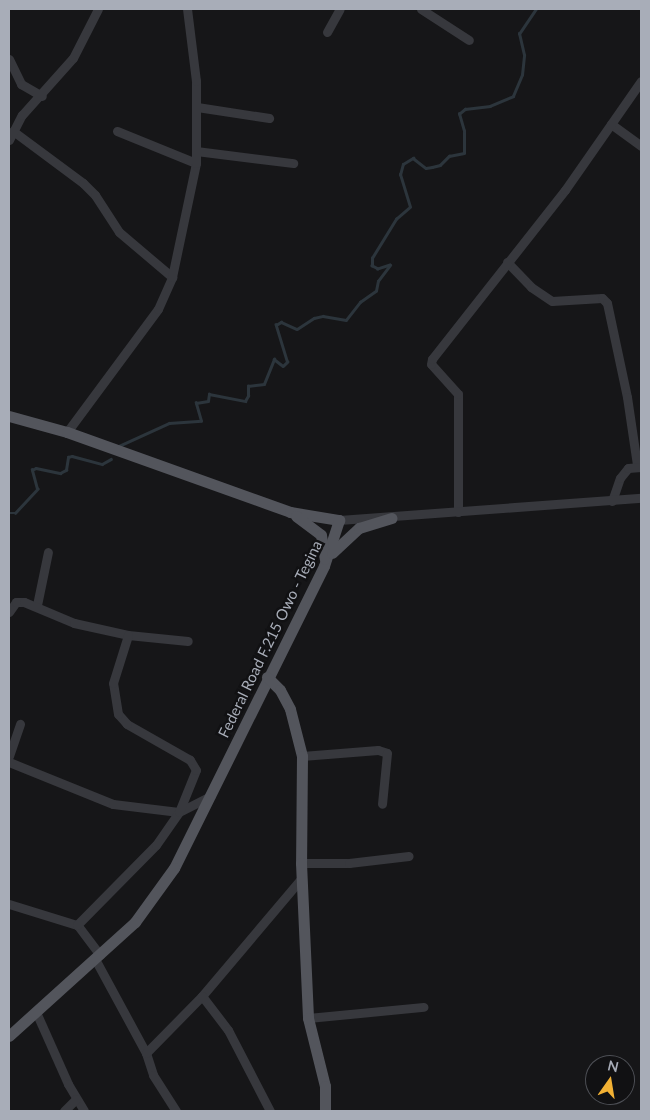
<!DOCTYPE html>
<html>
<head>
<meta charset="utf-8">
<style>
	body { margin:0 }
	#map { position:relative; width:650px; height:1120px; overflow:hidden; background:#161618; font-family:Lato,sans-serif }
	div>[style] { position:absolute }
	.stream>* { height:2.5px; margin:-1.25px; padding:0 1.25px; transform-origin:1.25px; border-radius:1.25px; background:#2c353c }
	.minor>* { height:9px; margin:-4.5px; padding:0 4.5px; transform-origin:4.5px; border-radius:4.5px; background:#37383d }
	.major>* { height:11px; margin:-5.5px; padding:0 5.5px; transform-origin:5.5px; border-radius:5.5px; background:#53555c }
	span { translate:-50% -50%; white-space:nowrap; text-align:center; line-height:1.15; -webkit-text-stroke:5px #111113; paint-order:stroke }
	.street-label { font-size:15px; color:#a8adb8 }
	.frame { position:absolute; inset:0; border:10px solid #a8adb8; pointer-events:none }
	.north { position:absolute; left:585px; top:1055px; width:50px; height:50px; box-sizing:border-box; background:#111113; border:1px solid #4d4f55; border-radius:50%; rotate:13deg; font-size:14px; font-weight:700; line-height:20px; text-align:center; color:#a8adb8 }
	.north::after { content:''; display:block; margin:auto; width:18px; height:22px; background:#f2b134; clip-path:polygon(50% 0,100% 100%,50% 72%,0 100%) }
</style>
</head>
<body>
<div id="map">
	<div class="stream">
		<i style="left:119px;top:446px;width:55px;rotate:-24.7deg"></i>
		<i style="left:169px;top:423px;width:32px;rotate:-4deg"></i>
		<i style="left:201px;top:421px;width:19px;rotate:-106deg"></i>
		<i style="left:196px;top:403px;width:12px;rotate:-9deg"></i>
		<i style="left:208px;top:401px;width:7px;rotate:-82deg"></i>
		<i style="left:209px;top:394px;width:37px;rotate:11deg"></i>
		<i style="left:245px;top:401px;width:6px;rotate:-59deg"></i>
		<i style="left:248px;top:396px;width:10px;rotate:-90deg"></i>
		<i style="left:248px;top:386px;width:16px;rotate:-7deg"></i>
		<i style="left:264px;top:384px;width:27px;rotate:-68deg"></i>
		<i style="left:274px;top:359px;width:11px;rotate:38deg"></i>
		<i style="left:283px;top:366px;width:6px;rotate:-45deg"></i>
		<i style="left:287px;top:362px;width:39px;rotate:-107deg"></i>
		<i style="left:276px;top:325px;width:6px;rotate:-31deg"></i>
		<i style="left:281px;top:322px;width:17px;rotate:24deg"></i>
		<i style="left:297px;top:329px;width:20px;rotate:-33deg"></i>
		<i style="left:314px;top:318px;width:9px;rotate:-13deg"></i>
		<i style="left:323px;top:316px;width:23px;rotate:10deg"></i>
		<i style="left:346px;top:320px;width:23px;rotate:-52deg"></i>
		<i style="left:360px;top:302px;width:19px;rotate:-35deg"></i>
		<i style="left:376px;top:291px;width:10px;rotate:-79deg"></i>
		<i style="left:378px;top:281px;width:20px;rotate:-53deg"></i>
		<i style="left:390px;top:265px;width:13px;rotate:162deg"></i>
		<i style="left:378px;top:269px;width:7px;rotate:-153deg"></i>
		<i style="left:372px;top:266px;width:8px;rotate:-90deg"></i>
		<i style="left:372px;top:258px;width:46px;rotate:-58.4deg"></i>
		<i style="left:396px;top:219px;width:18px;rotate:-41deg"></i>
		<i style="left:410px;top:207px;width:34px;rotate:-107deg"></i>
		<i style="left:400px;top:175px;width:11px;rotate:-75deg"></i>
		<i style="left:403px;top:164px;width:12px;rotate:-31deg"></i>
		<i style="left:413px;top:158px;width:16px;rotate:38deg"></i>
		<i style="left:426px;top:168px;width:6px;rotate:-9deg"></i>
		<i style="left:432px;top:167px;width:8px;rotate:-14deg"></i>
		<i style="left:440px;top:165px;width:13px;rotate:-45deg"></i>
		<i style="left:449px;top:156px;width:15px;rotate:-11deg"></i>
		<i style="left:464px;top:153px;width:22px;rotate:-90deg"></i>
		<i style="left:464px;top:131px;width:18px;rotate:-106deg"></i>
		<i style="left:459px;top:114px;width:8px;rotate:-40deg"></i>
		<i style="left:465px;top:109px;width:25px;rotate:-7deg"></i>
		<i style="left:490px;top:106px;width:25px;rotate:-23deg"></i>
		<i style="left:513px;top:96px;width:23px;rotate:-67deg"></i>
		<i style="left:522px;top:75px;width:20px;rotate:-84deg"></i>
		<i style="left:524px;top:55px;width:22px;rotate:-103deg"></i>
		<i style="left:519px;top:34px;width:30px;rotate:-56deg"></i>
		<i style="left:9px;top:513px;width:6px"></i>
		<i style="left:15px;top:513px;width:33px;rotate:-47deg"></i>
		<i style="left:37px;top:489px;width:20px;rotate:-105deg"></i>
		<i style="left:32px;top:470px;width:4px;rotate:-27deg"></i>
		<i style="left:36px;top:468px;width:25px;rotate:12deg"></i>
		<i style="left:60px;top:473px;width:7px;rotate:-27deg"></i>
		<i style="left:66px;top:470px;width:13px;rotate:-81deg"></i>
		<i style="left:68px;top:457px;width:4px;rotate:-14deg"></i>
		<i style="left:72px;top:456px;width:31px;rotate:15deg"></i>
		<i style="left:102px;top:464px;width:10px;rotate:-29deg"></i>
	</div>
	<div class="minor">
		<i style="left:421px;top:9px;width:57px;rotate:32.9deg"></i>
		<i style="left:327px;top:32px;width:26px;rotate:-61deg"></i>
		<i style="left:9px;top:59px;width:28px;rotate:64deg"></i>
		<i style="left:21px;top:84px;width:24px;rotate:30deg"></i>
		<i style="left:197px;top:107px;width:73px;rotate:8.7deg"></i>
		<i style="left:611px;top:124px;width:37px;rotate:36deg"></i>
		<i style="left:13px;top:131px;width:87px;rotate:36.6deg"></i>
		<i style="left:83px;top:183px;width:17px;rotate:45deg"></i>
		<i style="left:95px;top:195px;width:44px;rotate:57deg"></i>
		<i style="left:119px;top:232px;width:70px;rotate:40.3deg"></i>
		<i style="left:117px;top:131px;width:85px;rotate:22.1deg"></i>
		<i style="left:9px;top:140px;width:28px;rotate:-63deg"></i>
		<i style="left:22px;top:115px;width:76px;rotate:-48.2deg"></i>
		<i style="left:73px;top:58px;width:55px;rotate:-63deg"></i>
		<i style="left:196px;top:151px;width:98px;rotate:7.1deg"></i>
		<i style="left:507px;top:262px;width:35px;rotate:46deg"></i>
		<i style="left:531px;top:287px;width:25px;rotate:34deg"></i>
		<i style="left:552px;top:301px;width:50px;rotate:-3.4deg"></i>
		<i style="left:602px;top:298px;width:7px;rotate:45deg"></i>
		<i style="left:607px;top:303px;width:96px;rotate:78deg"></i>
		<i style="left:627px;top:397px;width:69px;rotate:81.6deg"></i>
		<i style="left:67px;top:432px;width:153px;rotate:-53.5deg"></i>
		<i style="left:158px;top:309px;width:35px;rotate:-66deg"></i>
		<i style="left:172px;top:277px;width:116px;rotate:-78.1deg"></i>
		<i style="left:196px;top:163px;width:82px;rotate:-90deg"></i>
		<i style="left:196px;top:81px;width:73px;rotate:-97.1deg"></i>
		<i style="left:612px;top:501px;width:24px;rotate:-71deg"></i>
		<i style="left:620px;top:478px;width:13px;rotate:-51deg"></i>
		<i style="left:628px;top:468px;width:13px;rotate:-4deg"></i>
		<i style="left:458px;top:512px;width:118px;rotate:-90deg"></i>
		<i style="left:458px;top:394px;width:40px;rotate:-132deg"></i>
		<i style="left:431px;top:364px;width:5px;rotate:-79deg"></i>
		<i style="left:432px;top:359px;width:215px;rotate:-51.8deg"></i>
		<i style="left:565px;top:190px;width:133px;rotate:-55.1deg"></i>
		<i style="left:339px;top:520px;width:303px;rotate:-4.2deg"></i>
		<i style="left:37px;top:605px;width:54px;rotate:-78.3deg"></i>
		<i style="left:9px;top:612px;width:12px;rotate:-55deg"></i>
		<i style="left:16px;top:602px;width:8px"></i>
		<i style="left:24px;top:602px;width:54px;rotate:22.8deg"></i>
		<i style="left:74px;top:623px;width:55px;rotate:12.5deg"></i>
		<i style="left:128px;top:635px;width:60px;rotate:5.7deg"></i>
		<i style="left:9px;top:756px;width:34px;rotate:-71deg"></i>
		<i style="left:302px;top:756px;width:76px;rotate:-4.5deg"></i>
		<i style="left:378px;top:750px;width:9px;rotate:18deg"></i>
		<i style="left:387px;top:753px;width:51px;rotate:95.6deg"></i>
		<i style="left:9px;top:762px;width:112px;rotate:22deg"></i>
		<i style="left:113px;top:804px;width:66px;rotate:6.9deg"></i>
		<i style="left:179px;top:812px;width:36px;rotate:-27deg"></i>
		<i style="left:301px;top:863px;width:48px"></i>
		<i style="left:349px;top:863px;width:60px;rotate:-6.7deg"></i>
		<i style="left:9px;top:904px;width:71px;rotate:17.2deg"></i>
		<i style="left:100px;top:955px;width:38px;rotate:-127deg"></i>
		<i style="left:77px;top:925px;width:112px;rotate:-45.4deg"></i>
		<i style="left:156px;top:845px;width:40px;rotate:-55.1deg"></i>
		<i style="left:179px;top:812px;width:45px;rotate:-68deg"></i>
		<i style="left:196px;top:770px;width:12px;rotate:-121deg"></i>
		<i style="left:190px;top:760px;width:73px;rotate:-150.3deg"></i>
		<i style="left:127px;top:724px;width:13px;rotate:-132deg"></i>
		<i style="left:118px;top:714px;width:31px;rotate:-99deg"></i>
		<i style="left:113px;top:683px;width:50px;rotate:-72.6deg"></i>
		<i style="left:95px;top:959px;width:107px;rotate:61.5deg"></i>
		<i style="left:146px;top:1053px;width:23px;rotate:72deg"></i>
		<i style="left:153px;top:1075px;width:43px;rotate:57.4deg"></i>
		<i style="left:202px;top:996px;width:153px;rotate:-49.8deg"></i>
		<i style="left:36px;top:1012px;width:79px;rotate:66deg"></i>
		<i style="left:68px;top:1084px;width:31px;rotate:59deg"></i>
		<i style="left:308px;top:1018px;width:116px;rotate:-5.5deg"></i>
		<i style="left:146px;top:1053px;width:80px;rotate:-45.5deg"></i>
		<i style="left:202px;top:996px;width:43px;rotate:52.6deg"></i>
		<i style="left:228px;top:1030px;width:91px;rotate:62.6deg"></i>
		<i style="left:64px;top:1111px;width:17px;rotate:-45deg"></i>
	</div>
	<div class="major">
		<i style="left:9px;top:416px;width:60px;rotate:15.4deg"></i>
		<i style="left:67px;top:432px;width:237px;rotate:19.7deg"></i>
		<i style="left:290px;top:512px;width:50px;rotate:9.3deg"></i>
		<i style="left:339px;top:520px;width:48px;rotate:108.1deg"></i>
		<i style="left:324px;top:566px;width:337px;rotate:116.4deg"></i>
		<i style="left:174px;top:868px;width:67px;rotate:125.8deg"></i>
		<i style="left:135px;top:922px;width:170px;rotate:137.9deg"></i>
		<i style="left:296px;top:516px;width:31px;rotate:37deg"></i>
		<i style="left:321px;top:535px;width:24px;rotate:81deg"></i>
		<i style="left:332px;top:553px;width:37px;rotate:-43deg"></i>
		<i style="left:359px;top:528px;width:34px;rotate:-17deg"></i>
		<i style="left:267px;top:677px;width:18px;rotate:45deg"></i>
		<i style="left:280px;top:690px;width:21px;rotate:62deg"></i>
		<i style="left:290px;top:709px;width:49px;rotate:75.7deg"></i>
		<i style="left:302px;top:756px;width:107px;rotate:90.5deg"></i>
		<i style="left:301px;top:863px;width:155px;rotate:87.4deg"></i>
		<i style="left:308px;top:1018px;width:70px;rotate:76deg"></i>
		<i style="left:325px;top:1086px;width:25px;rotate:90deg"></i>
	</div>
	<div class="street-label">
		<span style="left:270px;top:639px;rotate:-64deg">Federal Road F.215 Owo - Tegina</span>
	</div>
	<div class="frame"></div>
	<div class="north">N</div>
</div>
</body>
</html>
